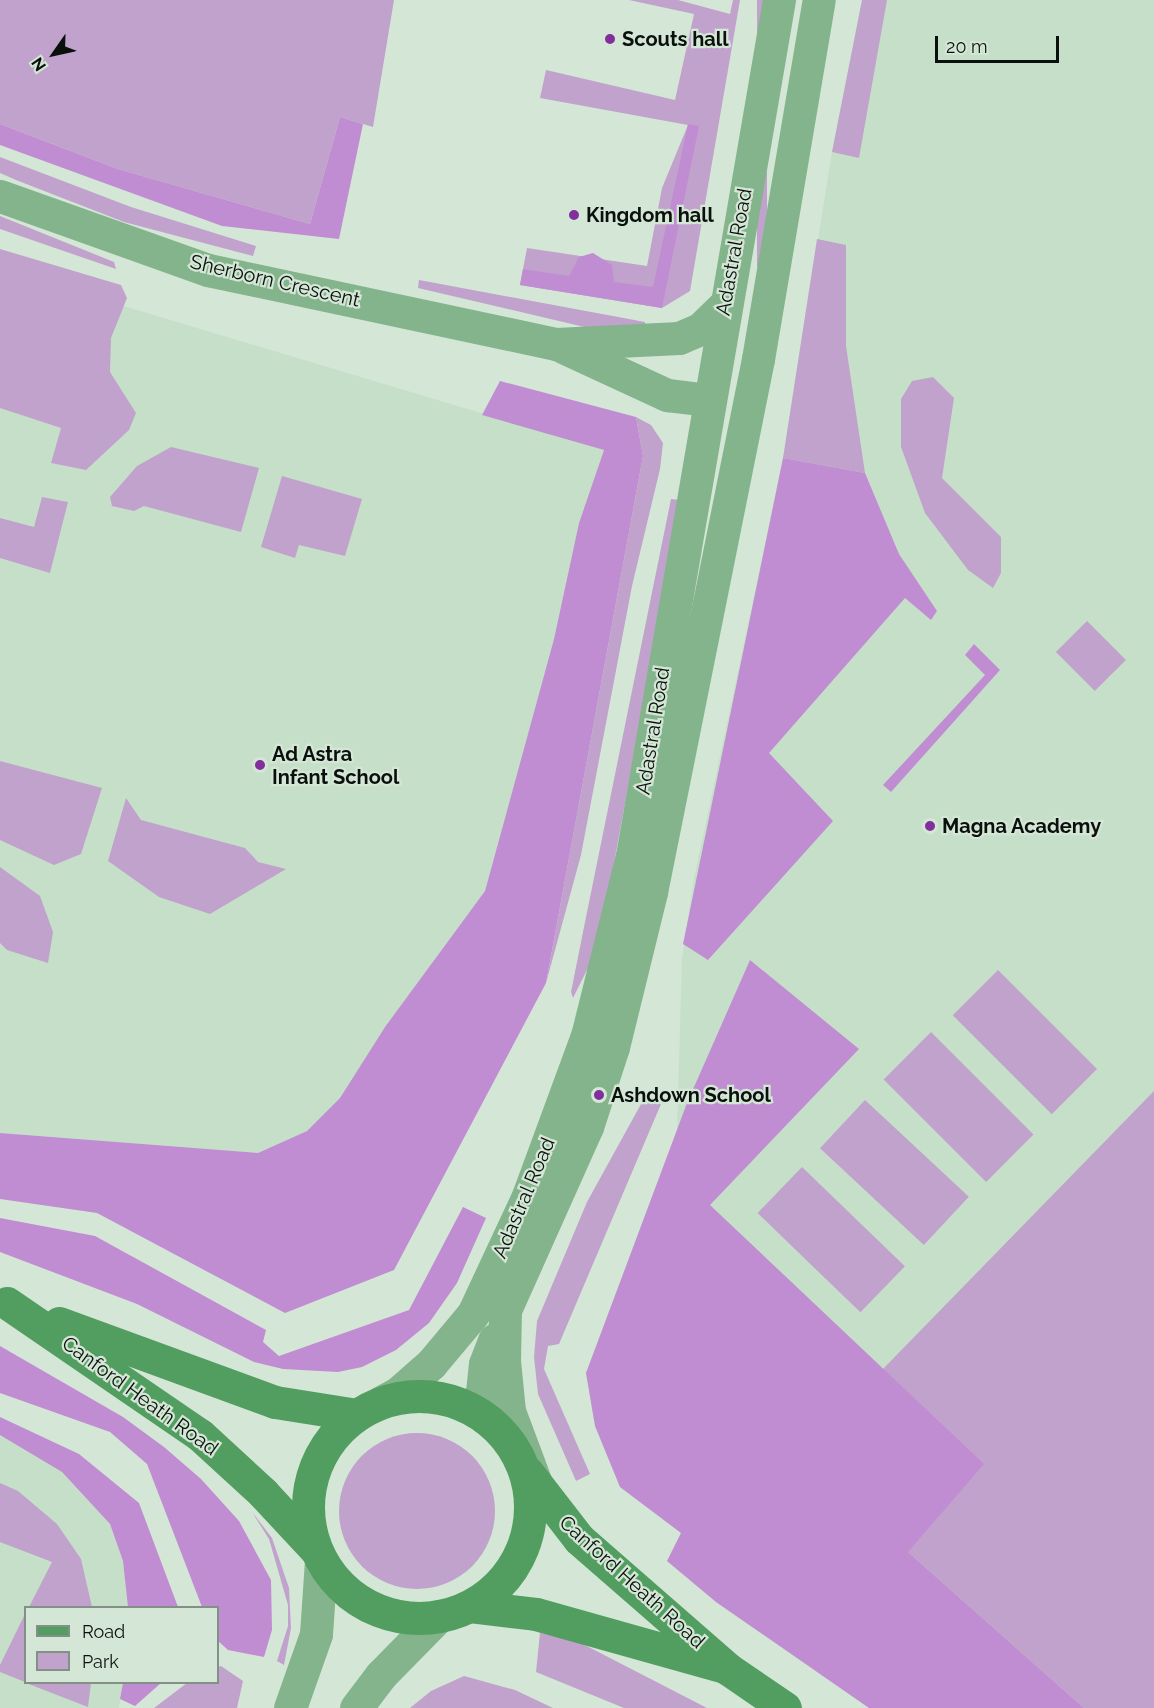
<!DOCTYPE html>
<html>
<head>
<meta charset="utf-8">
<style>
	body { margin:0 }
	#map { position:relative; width:1154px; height:1708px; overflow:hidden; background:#d4e6d6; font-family:Raleway,sans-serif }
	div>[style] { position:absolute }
	.built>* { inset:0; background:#c6dfc9 }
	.green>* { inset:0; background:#c1a2cc; transform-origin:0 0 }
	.round { border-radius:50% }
	.forest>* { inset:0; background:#c18dd2 }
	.minor>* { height:33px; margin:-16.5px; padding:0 16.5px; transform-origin:16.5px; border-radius:16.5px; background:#84b48b }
	.tertiary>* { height:33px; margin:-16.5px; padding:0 16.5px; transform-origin:16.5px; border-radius:16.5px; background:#84b48b }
	.secondary>* { height:33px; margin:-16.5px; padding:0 16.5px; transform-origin:16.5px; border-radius:16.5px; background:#529d60 }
	.secondary>.ring { margin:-16.5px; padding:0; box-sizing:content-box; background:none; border:33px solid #529d60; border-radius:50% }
	.dots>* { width:16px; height:16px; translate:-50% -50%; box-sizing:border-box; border:3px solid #d4e6d6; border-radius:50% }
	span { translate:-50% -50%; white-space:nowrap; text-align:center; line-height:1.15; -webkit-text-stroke:4.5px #d4e6d6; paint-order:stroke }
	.poi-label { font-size:20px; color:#0a100b; font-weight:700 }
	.left { translate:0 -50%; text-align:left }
	.street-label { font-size:20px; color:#0a100b }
	.legend { position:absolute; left:24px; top:1606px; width:195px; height:78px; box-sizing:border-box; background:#d4e6d6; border:2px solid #839085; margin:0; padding:8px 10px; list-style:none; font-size:18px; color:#0a100b }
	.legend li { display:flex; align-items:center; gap:12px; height:30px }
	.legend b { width:30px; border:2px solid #839085 }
	.north { position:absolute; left:24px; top:24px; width:60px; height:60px; -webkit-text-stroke:4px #d4e6d6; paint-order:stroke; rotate:236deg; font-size:16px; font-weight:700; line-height:24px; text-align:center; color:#0a100b }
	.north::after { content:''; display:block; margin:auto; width:21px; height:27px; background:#0a100b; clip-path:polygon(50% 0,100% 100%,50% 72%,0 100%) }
	.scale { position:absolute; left:935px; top:36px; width:124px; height:27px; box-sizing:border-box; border:3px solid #0a100b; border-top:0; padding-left:8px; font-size:18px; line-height:21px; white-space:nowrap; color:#0a100b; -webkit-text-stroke:4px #d4e6d6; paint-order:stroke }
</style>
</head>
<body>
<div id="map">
	<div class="built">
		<i style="clip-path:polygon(862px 0,1154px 0,1154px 1708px,869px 1708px,716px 1602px,667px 1561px,681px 1533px,620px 1487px,595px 1426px,586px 1373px,677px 1132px,682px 959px,694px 879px,783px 459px,832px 152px)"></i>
		<i style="clip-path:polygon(0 269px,604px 450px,579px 523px,554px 639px,485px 891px,385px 1027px,340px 1098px,307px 1131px,258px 1153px,0 1133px)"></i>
		<i style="clip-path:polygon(0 1434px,62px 1472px,110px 1524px,123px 1561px,128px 1600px,128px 1607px,26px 1608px,26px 1682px,123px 1683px,119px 1708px,0 1708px)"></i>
	</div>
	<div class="green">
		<i style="clip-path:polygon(0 0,394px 0,373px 127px,340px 117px,310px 224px,118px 169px,0 124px)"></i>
		<i style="clip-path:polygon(629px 0,678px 0,730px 14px,733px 0,740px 0,690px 291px,662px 308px,520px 285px,527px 248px,647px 266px,662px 188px,688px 125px,540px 98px,546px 70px,675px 100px,694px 14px)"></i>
		<i style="left:757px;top:0;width:10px;height:267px"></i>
		<i style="clip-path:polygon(862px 0,887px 0,859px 158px,832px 152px)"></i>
		<i style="clip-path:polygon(0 157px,131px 207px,256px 246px,253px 256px,124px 222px,16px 180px,0 173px)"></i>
		<i style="clip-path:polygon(0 216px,114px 262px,116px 269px,0 229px)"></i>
		<i style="clip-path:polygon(817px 239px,846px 245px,846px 346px,865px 473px,783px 458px)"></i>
		<i style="clip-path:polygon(0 249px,121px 285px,127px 298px,111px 338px,110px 372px,136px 413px,129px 430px,86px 470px,51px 463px,61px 428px,0 408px)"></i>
		<i style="clip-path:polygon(419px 280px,645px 322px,645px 331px,593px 329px,418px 288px)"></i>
		<i style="clip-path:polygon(933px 377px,954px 398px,942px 478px,1001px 537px,1001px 573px,993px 588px,968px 570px,925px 513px,901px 447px,901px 399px,912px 381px)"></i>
		<i style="clip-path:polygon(636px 417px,651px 425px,663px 443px,660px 469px,632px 586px,581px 855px,546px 983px,643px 456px)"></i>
		<i style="clip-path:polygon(171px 447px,259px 468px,241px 532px,144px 506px,134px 511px,112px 506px,110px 497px,137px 466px)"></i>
		<i style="clip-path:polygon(282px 476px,362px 499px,345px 556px,299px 545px,295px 558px,261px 547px)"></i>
		<i style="clip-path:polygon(42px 497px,68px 502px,50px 573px,0 558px,0 518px,34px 527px)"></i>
		<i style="clip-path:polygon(671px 499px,680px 500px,599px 946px,573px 998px,571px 992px,584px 927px)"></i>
		<i style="left:1087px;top:621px;width:55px;height:44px;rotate:45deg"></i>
		<i style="clip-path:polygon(0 761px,102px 788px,81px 854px,54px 865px,0 840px)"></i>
		<i style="clip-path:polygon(126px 798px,141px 820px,245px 848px,258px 862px,286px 869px,210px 914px,159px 897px,108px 861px)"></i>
		<i style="clip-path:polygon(0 867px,40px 896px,53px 932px,48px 963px,7px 950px,0 943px)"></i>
		<i style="left:998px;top:970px;width:140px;height:64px;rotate:45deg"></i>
		<i style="left:931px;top:1032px;width:145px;height:67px;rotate:45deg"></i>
		<i style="clip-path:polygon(1154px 1091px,1154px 1708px,1084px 1708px,908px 1552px,882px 1370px)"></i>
		<i style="clip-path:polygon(646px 1095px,661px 1104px,559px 1344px,548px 1346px,544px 1369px,590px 1474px,576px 1481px,538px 1394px,534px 1357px,537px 1321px,587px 1202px)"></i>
		<i style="left:865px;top:1100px;width:142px;height:66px;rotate:43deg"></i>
		<i style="left:802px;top:1167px;width:143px;height:64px;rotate:44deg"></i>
		<i class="round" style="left:339px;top:1433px;width:156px;height:156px"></i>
		<i style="clip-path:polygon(0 1483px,18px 1491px,57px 1524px,81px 1559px,92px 1607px,29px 1607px,52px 1562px,0 1542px)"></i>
		<i style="clip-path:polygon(252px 1512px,272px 1538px,289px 1588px,291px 1628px,284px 1665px,277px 1661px,288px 1626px,288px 1605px,269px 1539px)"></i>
		<i style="clip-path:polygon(25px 1614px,26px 1614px,25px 1682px,0 1672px,0 1665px)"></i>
		<i style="clip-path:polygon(540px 1633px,577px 1641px,707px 1708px,624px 1708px,536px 1672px)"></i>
		<i style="clip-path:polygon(221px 1666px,243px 1681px,237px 1708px,154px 1708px,187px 1683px,218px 1682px,218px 1667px)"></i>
		<i style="clip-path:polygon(464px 1676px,515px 1690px,553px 1708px,410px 1708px,431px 1691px)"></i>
		<i style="clip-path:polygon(26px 1683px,91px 1683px,88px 1707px)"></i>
	</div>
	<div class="forest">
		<i style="clip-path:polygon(340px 117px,363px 124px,339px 239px,222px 226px,0 145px,0 124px,118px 169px,310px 224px)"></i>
		<i style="clip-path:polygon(688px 124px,699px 126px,662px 308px,520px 285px,523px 269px,569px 276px,579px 257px,593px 253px,612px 265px,614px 282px,653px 287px)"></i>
		<i style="clip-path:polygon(500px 381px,636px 417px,643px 456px,546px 983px,394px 1270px,285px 1313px,97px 1213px,0 1199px,0 1133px,258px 1153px,307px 1131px,340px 1098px,385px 1027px,485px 891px,554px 639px,579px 523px,604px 450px,482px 415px)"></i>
		<i style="clip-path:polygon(783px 458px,865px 473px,899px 554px,937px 611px,931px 620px,905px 598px,769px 753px,833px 821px,708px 960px,683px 944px)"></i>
		<i style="clip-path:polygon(974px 644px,1000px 670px,891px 792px,883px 785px,985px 675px,965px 655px)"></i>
		<i style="clip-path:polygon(750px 960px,859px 1049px,710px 1205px,984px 1464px,908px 1552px,1084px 1708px,869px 1708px,716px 1602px,667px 1561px,681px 1533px,620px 1487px,595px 1426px,586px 1373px,687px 1103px)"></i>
		<i style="clip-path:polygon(463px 1207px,486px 1218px,457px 1283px,429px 1323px,396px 1350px,362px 1367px,338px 1372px,283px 1369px,254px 1362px,137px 1304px,0 1252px,0 1218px,95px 1236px,266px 1330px,263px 1342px,279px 1356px,409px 1310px)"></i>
		<i style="clip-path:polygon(0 1346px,123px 1417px,164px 1447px,201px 1479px,239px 1521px,271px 1580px,272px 1630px,264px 1657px,228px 1650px,218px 1641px,218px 1608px,202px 1607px,147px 1464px,110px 1432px,0 1393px)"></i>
		<i style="clip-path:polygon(0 1417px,79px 1454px,139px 1503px,178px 1607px,128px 1607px,123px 1561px,110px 1524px,62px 1472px,0 1435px)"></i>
		<i style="clip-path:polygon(123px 1683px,123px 1682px,161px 1683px,135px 1706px,120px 1699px)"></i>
	</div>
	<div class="minor">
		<i style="left:0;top:196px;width:221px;rotate:19.6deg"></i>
		<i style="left:208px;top:270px;width:356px;rotate:12deg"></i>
		<i style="left:556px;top:344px;width:123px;rotate:-2.8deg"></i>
		<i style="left:679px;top:338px;width:23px;rotate:-23deg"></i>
		<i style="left:700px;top:329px;width:35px;rotate:-44deg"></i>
		<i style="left:563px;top:347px;width:115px;rotate:24.8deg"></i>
		<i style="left:667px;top:395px;width:41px;rotate:7deg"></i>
		<i style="left:290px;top:1708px;width:78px;rotate:-70.6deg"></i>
		<i style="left:316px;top:1634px;width:74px;rotate:-86.1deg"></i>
		<i style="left:356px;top:1708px;width:41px;rotate:-52.9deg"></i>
		<i style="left:381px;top:1675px;width:83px;rotate:-45.5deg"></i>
	</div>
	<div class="tertiary">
		<i style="left:381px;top:1402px;width:19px;rotate:-28deg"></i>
		<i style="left:398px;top:1393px;width:44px;rotate:-41.3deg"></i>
		<i style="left:431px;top:1364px;width:65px;rotate:-50deg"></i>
		<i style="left:473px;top:1314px;width:130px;rotate:-65deg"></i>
		<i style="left:528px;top:1196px;width:171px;rotate:-69.8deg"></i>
		<i style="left:587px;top:1036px;width:186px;rotate:-76deg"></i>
		<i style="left:632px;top:856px;width:869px;rotate:-80.26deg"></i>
		<i style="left:485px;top:1418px;width:26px;rotate:-97deg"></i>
		<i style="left:482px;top:1392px;width:28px;rotate:-84deg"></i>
		<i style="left:485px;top:1364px;width:26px;rotate:-69deg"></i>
		<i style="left:537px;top:1486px;width:80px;rotate:-110.5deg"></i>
		<i style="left:509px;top:1411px;width:50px;rotate:-95.7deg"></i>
		<i style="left:504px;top:1361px;width:51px;rotate:-88.9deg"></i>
		<i style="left:505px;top:1310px;width:201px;rotate:-65.9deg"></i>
		<i style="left:587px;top:1127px;width:84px;rotate:-72deg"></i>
		<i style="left:613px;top:1047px;width:160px;rotate:-76.2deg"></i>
		<i style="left:651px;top:892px;width:544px;rotate:-78.65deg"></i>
		<i style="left:758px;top:359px;width:364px;rotate:-80.4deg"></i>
	</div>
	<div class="secondary">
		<i style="left:7px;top:1303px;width:234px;rotate:34.4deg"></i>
		<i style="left:200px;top:1435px;width:86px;rotate:42.6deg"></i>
		<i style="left:263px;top:1493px;width:78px;rotate:47.1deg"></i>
		<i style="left:59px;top:1323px;width:230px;rotate:20.1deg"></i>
		<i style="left:275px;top:1402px;width:83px;rotate:9deg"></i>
		<i class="ring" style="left:308px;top:1396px;width:189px;height:189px"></i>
		<i style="left:528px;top:1473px;width:83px;rotate:52.3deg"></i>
		<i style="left:579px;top:1539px;width:198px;rotate:41.1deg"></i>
		<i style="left:728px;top:1669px;width:69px;rotate:34.4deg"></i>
		<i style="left:470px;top:1606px;width:66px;rotate:6.9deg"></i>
		<i style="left:536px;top:1614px;width:192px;rotate:15.7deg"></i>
	</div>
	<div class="dots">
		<i style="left:610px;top:39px;background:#822e9c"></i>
		<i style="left:574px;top:215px;background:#822e9c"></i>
		<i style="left:260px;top:765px;background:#822e9c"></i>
		<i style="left:930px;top:826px;background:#822e9c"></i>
		<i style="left:599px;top:1095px;background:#822e9c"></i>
	</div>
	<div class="poi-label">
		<span class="left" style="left:622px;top:39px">Scouts hall</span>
		<span class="left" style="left:586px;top:215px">Kingdom hall</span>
		<span class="left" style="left:272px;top:766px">Ad Astra<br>Infant School</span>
		<span class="left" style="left:942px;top:826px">Magna Academy</span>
		<span class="left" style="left:611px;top:1095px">Ashdown School</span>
	</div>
	<div class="street-label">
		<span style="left:734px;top:252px;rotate:-80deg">Adastral Road</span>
		<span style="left:275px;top:281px;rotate:13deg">Sherborn Crescent</span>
		<span style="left:653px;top:731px;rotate:-81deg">Adastral Road</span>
		<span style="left:524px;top:1198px;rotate:-67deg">Adastral Road</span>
		<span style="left:140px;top:1396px;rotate:36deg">Canford Heath Road</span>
		<span style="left:632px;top:1582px;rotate:42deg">Canford Heath Road</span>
	</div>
	<ul class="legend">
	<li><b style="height:8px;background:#529d60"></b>Road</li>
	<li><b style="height:16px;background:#c1a2cc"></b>Park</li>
	</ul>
	<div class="north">N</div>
	<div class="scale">20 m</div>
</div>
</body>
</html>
